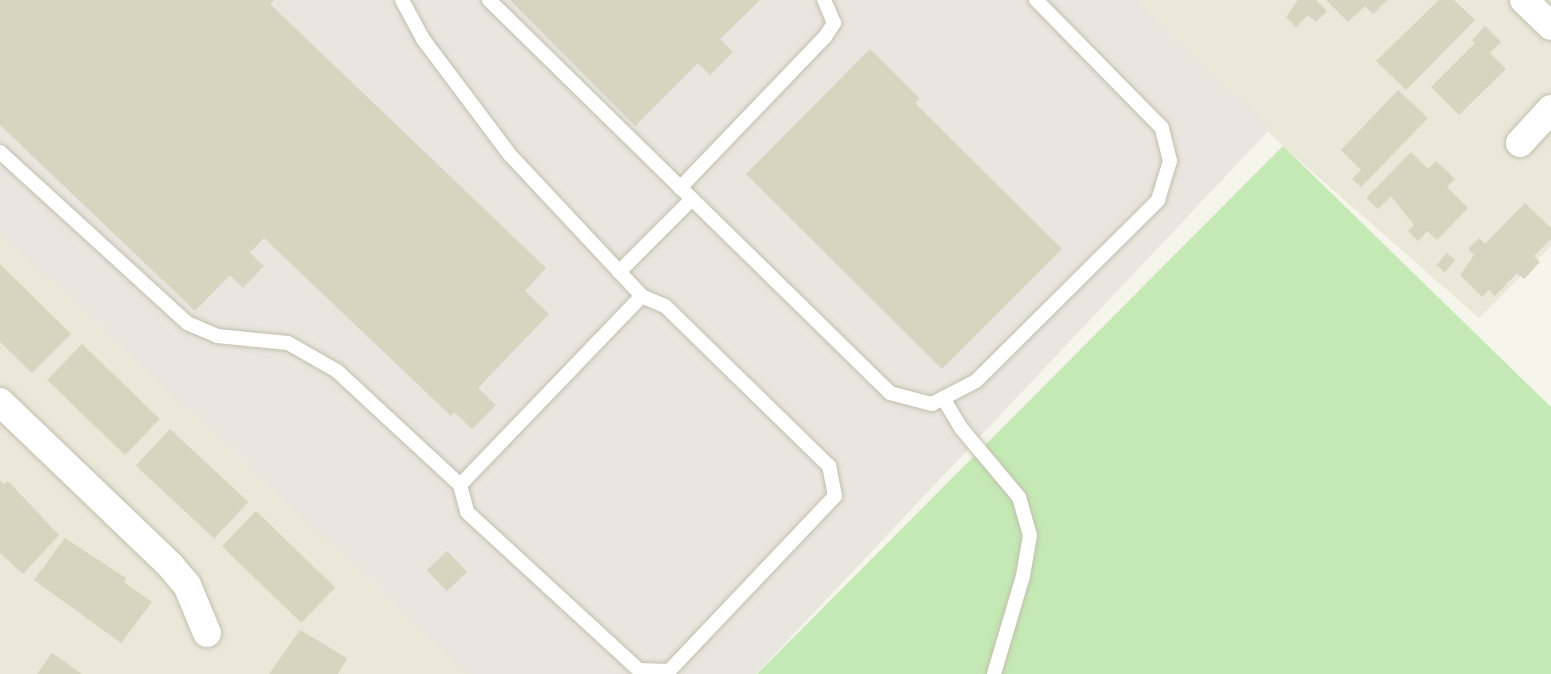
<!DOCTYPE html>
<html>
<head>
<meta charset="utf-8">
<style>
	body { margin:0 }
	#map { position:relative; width:1551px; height:674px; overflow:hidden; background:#f5f5eb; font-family:Mulish,sans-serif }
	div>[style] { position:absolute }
	.residential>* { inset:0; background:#e9e8d9 }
	.industrial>* { inset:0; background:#e8e6df }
	.green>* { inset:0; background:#c4e9b4 }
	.building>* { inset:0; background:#d7d4c0; transform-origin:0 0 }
	.roads { filter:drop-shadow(0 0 2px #c1bfad) drop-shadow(0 0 2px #c1bfad) }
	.lane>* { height:14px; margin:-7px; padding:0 7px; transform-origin:7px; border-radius:7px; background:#fff }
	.street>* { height:28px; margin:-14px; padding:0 14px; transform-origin:14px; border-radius:14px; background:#fff }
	span { translate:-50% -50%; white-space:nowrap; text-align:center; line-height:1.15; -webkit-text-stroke:6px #fff; paint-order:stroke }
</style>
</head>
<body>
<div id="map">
	<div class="residential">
		<i style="clip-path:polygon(1129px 0,1551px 0,1551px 246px,1479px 318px,1283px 146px)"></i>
		<i style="clip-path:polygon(0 230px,480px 674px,0 674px)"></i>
	</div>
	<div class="industrial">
		<i style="clip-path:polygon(0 0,1136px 0,1271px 128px,756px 674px,469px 674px,0 232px)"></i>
	</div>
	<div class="green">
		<i style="clip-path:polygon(1283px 146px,1551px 407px,1551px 674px,757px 674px)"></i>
	</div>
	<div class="building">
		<i style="clip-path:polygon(0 0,274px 0,270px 4px,546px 268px,525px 291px,549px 314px,478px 388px,496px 405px,472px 429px,454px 412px,451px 416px,264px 238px,250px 253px,264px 266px,243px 288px,230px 275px,195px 311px,0 125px)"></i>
		<i style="clip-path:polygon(510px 0,760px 0,720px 39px,733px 52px,710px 75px,698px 63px,635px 126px)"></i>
		<i style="clip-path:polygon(1298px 0,1316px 0,1327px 11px,1316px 22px,1308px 15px,1296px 27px,1286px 17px)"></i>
		<i style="clip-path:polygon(1326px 0,1387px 0,1373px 14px,1365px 6px,1348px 22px)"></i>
		<i style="clip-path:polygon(1439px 0,1454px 0,1475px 20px,1406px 90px,1376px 61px)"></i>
		<i style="clip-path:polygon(1485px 26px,1501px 42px,1490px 53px,1506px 69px,1459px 115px,1431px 87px,1475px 43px,1472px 40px)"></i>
		<i style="clip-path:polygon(870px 49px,920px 99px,915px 103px,1062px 249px,942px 369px,746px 174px)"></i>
		<i style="clip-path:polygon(1398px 90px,1428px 118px,1361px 187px,1352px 179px,1361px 170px,1341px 150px)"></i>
		<i style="clip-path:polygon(1411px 152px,1428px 169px,1436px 161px,1455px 179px,1447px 187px,1468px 208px,1437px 240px,1427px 231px,1418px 241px,1408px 231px,1414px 225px,1391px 196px,1378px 209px,1366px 198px)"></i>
		<i style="clip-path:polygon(1525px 203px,1551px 228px,1551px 239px,1534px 256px,1540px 262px,1524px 279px,1517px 273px,1495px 296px,1489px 290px,1482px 297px,1460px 275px,1474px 255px,1468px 249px,1479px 238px,1485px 244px)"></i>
		<i style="left:1447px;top:253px;width:11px;height:16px;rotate:41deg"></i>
		<i style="clip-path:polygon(0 264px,71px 334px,32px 373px,0 342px)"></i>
		<i style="left:82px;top:344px;width:108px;height:50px;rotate:44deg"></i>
		<i style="left:170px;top:429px;width:107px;height:50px;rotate:43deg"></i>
		<i style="clip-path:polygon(0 480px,4px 484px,8px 481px,59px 535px,23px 574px,0 553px)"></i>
		<i style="left:256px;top:511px;width:110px;height:49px;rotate:44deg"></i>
		<i style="clip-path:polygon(65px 538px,126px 578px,124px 582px,152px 602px,121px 643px,34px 580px)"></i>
		<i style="left:447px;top:551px;width:29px;height:28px;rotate:46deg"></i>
		<i style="clip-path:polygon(300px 630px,347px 658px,338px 674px,269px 674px)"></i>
		<i style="clip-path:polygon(52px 653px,82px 674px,37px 674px)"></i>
	</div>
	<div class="roads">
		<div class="lane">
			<i style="left:489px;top:0;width:284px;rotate:44.4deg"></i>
			<i style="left:0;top:152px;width:253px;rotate:42.4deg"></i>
			<i style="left:187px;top:323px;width:33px;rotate:23deg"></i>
			<i style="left:217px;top:336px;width:71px;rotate:5.6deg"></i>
			<i style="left:288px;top:343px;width:56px;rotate:29.7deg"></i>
			<i style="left:337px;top:371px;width:168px;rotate:42.8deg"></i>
			<i style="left:460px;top:485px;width:262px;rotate:-46.1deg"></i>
			<i style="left:642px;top:296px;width:193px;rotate:-133.1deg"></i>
			<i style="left:510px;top:155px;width:145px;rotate:-126.9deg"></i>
			<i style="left:423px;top:39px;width:44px;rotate:-118.3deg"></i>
			<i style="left:680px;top:188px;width:209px;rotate:-46.2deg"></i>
			<i style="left:825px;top:37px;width:17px;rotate:-57deg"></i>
			<i style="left:834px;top:23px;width:25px;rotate:-113deg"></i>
			<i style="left:619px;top:272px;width:103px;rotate:-45deg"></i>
			<i style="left:692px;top:199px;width:277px;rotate:44.4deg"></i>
			<i style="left:890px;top:393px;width:43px;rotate:14.7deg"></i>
			<i style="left:932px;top:404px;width:50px;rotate:-27.6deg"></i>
			<i style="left:976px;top:381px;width:257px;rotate:-44.8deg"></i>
			<i style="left:1158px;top:200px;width:41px;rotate:-72.9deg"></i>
			<i style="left:1170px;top:161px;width:34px;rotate:-104deg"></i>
			<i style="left:1162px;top:128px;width:180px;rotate:-134.5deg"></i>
			<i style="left:943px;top:398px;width:35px;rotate:59deg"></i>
			<i style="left:961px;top:428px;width:90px;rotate:50deg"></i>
			<i style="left:1019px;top:497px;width:40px;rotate:74deg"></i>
			<i style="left:1030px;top:535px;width:42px;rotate:99.7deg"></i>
			<i style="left:1023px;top:576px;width:102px;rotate:106.5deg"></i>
			<i style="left:460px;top:485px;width:28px;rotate:75deg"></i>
			<i style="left:467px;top:512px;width:234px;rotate:42.6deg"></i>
			<i style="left:639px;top:670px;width:30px;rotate:2deg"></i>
			<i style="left:669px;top:671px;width:241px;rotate:-46.5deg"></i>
			<i style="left:835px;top:496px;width:31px;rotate:-101deg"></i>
			<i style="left:829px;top:466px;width:229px;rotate:-135.7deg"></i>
			<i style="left:665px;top:306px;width:25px;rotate:-157deg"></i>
		</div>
		<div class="street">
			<i style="left:1524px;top:0;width:37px;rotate:44deg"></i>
			<i style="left:1520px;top:143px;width:46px;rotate:-47.6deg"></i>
			<i style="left:0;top:402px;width:236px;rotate:43.8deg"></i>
			<i style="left:170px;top:565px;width:26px;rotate:50deg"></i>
			<i style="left:187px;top:585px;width:52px;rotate:67.4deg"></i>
		</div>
	</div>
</div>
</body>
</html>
